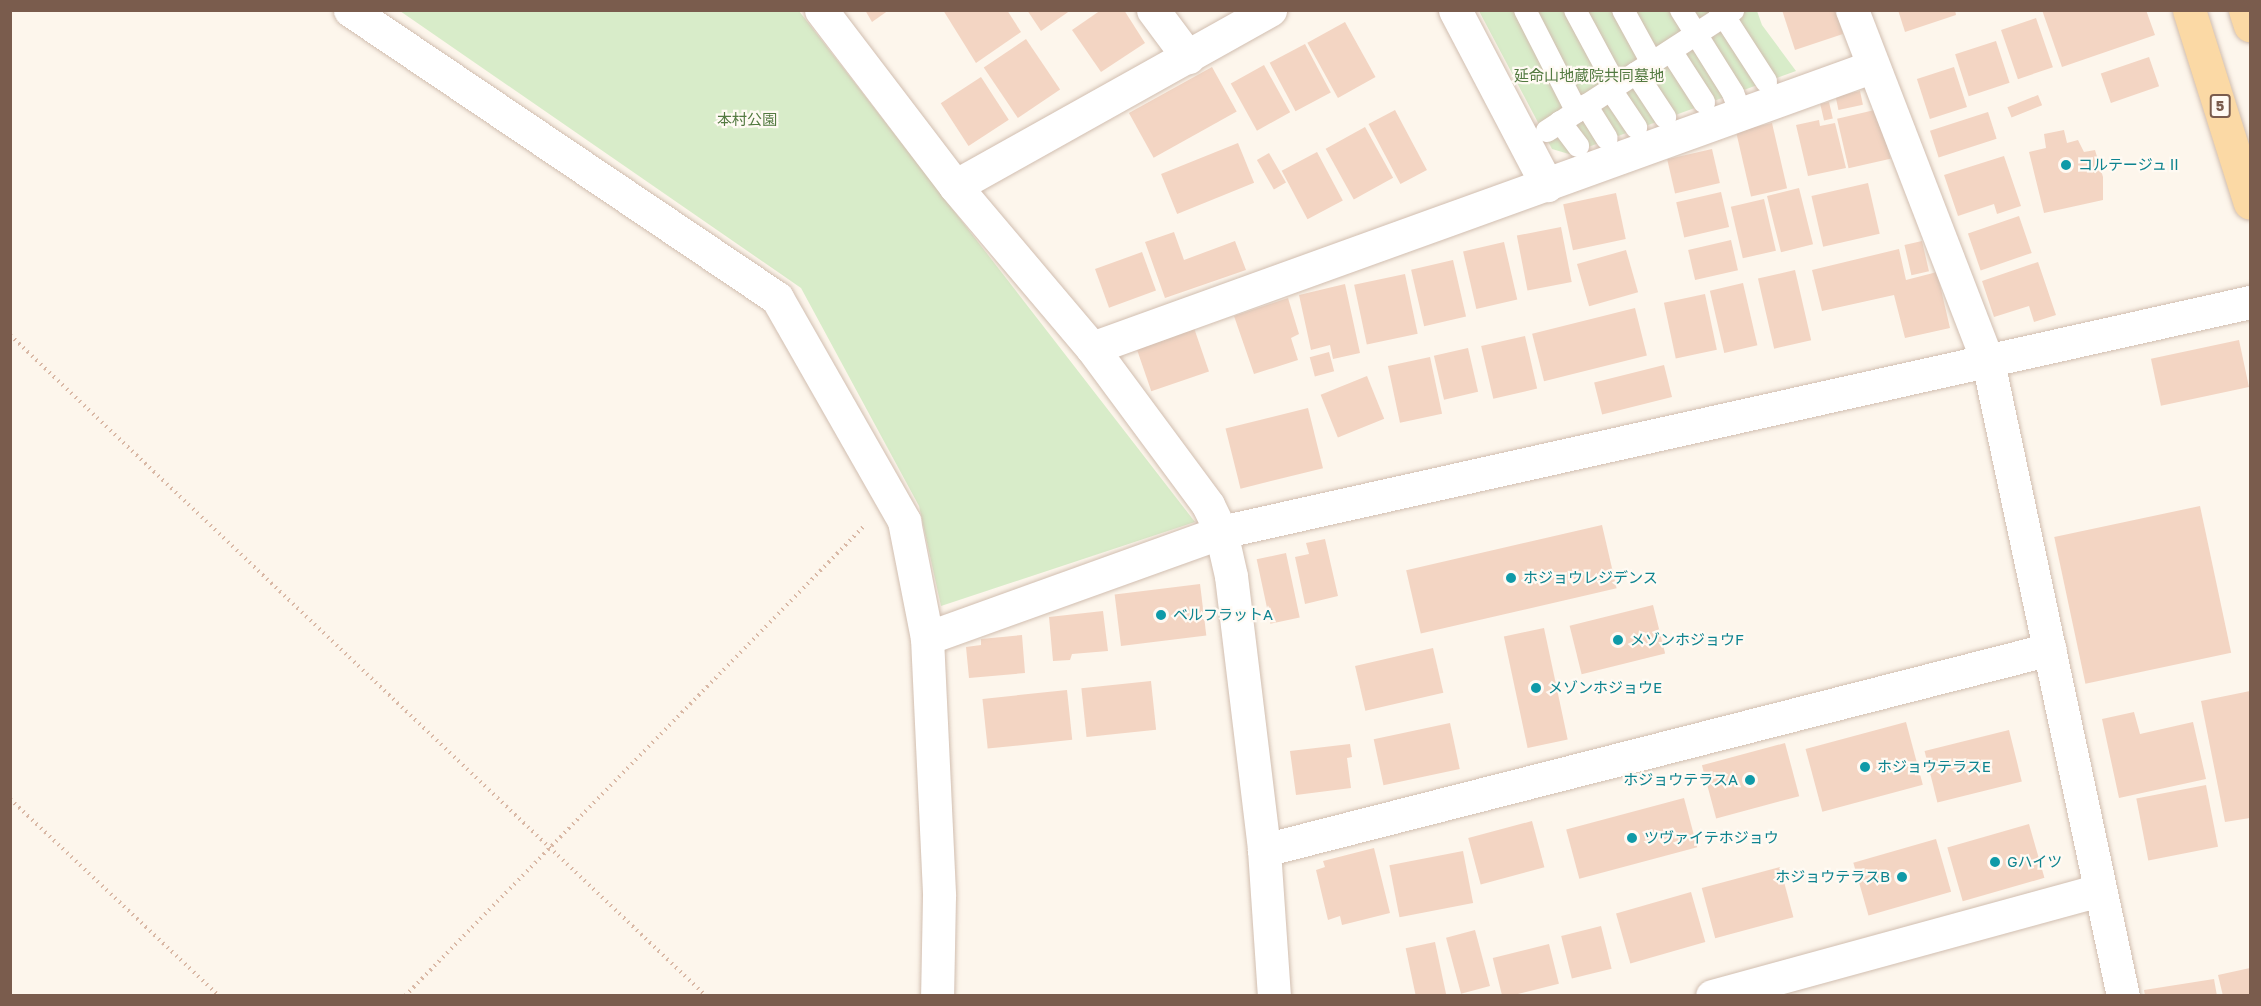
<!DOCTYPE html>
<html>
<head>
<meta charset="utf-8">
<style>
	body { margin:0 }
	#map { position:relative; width:2261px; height:1006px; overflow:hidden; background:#fdf6ec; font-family:"Golos Text","Noto Sans JP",sans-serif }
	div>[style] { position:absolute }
	.green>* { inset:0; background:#d8ecc9 }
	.building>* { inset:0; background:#f3d5c3; transform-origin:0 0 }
	.path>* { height:4px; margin-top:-2px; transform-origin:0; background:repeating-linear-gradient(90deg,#d9b8a5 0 1.5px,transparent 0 6px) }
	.roads { filter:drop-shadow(0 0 2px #d1beb0) drop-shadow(0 0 2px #d1beb0) }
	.lane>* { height:22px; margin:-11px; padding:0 11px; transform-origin:11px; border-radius:11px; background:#fff }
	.street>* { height:33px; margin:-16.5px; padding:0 16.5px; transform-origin:16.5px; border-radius:16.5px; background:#fff }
	.secondary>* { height:33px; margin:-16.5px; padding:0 16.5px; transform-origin:16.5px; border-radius:16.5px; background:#fff }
	.primary>* { height:33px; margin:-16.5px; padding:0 16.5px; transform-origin:16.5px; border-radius:16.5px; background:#fbd9a5 }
	.dots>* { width:16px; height:16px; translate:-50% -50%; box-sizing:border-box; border:3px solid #fffaf3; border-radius:50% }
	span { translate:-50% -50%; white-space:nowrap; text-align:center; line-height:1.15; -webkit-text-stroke:4.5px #fffaf3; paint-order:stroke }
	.shield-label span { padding:2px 4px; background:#fffaf3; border:2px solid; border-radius:4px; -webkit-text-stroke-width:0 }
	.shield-label { font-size:14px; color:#7a5c4d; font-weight:700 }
	.park-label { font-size:15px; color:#537a41 }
	.culture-label { font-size:15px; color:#0d838f }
	.left { translate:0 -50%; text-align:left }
	.right { translate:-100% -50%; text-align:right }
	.frame { position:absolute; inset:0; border:12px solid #7a5c4d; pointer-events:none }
</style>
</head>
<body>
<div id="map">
	<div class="green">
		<i style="clip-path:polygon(400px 11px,799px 11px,1195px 522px,941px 606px,919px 506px,801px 288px)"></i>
		<i style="clip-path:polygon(1479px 11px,1757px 11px,1762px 25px,1796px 71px,1569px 154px,1552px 149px)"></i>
	</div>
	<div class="building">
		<i style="clip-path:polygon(865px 10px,889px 10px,872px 22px)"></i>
		<i style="clip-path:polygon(943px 10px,1007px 10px,1021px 32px,976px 63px)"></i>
		<i style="clip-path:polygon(1027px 10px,1071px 10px,1041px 31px)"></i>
		<i style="clip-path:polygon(1101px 10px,1124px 10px,1145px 43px,1101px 72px,1072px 30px)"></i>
		<i style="clip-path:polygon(1782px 10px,1836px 10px,1843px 34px,1795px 50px)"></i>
		<i style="clip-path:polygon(1898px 10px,1955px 10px,1956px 15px,1905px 32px)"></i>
		<i style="clip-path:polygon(2042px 10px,2146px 10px,2155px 35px,2062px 67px)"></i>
		<i style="left:2036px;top:18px;width:52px;height:37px;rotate:71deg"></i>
		<i style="left:1345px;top:22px;width:63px;height:43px;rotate:61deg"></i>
		<i style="left:1026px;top:39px;width:61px;height:51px;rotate:56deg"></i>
		<i style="left:1996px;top:41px;width:44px;height:43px;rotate:72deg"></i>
		<i style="left:1305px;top:44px;width:55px;height:40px;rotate:62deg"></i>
		<i style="left:2149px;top:57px;width:31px;height:51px;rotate:71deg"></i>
		<i style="left:1264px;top:65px;width:54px;height:38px;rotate:61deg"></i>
		<i style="left:1212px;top:67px;width:51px;height:95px;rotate:61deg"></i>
		<i style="left:1954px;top:67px;width:42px;height:39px;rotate:72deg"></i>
		<i style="left:981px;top:77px;width:51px;height:48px;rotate:57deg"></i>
		<i style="left:1860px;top:91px;width:14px;height:25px;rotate:78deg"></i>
		<i style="left:2038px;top:95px;width:11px;height:33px;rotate:68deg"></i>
		<i style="left:1829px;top:102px;width:17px;height:9px;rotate:77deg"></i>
		<i style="left:1879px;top:109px;width:51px;height:43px;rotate:77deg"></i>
		<i style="left:1395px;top:110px;width:68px;height:30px;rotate:62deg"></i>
		<i style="left:1988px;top:112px;width:28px;height:61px;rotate:72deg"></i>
		<i style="clip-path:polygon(1819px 120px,1820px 126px,1835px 123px,1846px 168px,1808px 176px,1796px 125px)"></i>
		<i style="left:1772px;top:123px;width:67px;height:37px;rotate:77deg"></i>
		<i style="left:1365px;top:127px;width:58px;height:45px;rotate:61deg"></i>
		<i style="clip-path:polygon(2064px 130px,2067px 143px,2078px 140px,2084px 152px,2095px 150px,2103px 177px,2103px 200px,2044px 213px,2029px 152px,2046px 148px,2044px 134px)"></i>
		<i style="left:1238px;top:143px;width:43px;height:83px;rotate:68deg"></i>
		<i style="left:1712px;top:149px;width:35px;height:46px;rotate:77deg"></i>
		<i style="left:1317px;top:152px;width:55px;height:40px;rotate:62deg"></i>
		<i style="left:1269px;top:153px;width:34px;height:14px;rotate:60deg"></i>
		<i style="clip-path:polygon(2004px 156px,2021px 206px,1997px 214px,1994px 204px,1958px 216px,1944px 175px)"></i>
		<i style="left:1868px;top:183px;width:52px;height:58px;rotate:77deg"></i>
		<i style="left:1799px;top:188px;width:58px;height:33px;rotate:76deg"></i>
		<i style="left:1721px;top:192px;width:36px;height:46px;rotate:77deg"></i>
		<i style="left:1616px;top:193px;width:47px;height:54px;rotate:78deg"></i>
		<i style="left:1764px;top:199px;width:53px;height:34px;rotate:77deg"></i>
		<i style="left:2019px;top:216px;width:39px;height:54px;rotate:71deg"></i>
		<i style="left:1561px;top:227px;width:56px;height:45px;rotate:79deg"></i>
		<i style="clip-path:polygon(1174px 232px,1184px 260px,1235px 241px,1246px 270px,1165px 298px,1145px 242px)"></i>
		<i style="left:1731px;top:240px;width:31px;height:44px;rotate:77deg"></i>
		<i style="left:1922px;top:241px;width:31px;height:18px;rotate:77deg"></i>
		<i style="left:1504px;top:242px;width:59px;height:42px;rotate:77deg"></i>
		<i style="clip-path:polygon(1899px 249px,1906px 280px,1937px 272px,1950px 328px,1905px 338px,1894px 295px,1822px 311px,1812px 270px)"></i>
		<i style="left:1626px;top:250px;width:44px;height:51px;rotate:74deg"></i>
		<i style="left:1142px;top:252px;width:41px;height:50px;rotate:70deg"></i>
		<i style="left:1453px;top:260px;width:58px;height:43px;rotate:77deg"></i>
		<i style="clip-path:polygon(2038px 262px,2056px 315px,2034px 322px,2029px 306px,1994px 317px,1982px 281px)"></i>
		<i style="left:1795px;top:270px;width:72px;height:38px;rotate:77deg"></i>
		<i style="left:1405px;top:274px;width:61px;height:52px;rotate:78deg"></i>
		<i style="left:1743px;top:283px;width:64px;height:34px;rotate:77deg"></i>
		<i style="clip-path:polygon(1345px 284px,1360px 353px,1333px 359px,1330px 345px,1311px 350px,1299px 295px)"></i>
		<i style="left:1705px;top:294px;width:57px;height:42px;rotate:78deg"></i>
		<i style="clip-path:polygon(1288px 298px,1299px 334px,1291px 338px,1298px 360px,1254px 374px,1234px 316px)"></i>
		<i style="left:1635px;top:308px;width:49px;height:106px;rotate:76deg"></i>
		<i style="left:1194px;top:328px;width:46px;height:61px;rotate:71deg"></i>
		<i style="left:1525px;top:336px;width:54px;height:45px;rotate:77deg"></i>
		<i style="left:2239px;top:340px;width:48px;height:90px;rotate:78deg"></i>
		<i style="left:1468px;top:348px;width:45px;height:35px;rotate:77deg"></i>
		<i style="left:1329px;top:352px;width:20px;height:20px;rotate:75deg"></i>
		<i style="left:1430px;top:357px;width:58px;height:43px;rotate:78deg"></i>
		<i style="left:1664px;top:365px;width:33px;height:72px;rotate:76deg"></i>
		<i style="left:1367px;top:376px;width:46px;height:50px;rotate:68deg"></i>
		<i style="left:1308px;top:408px;width:62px;height:85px;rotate:76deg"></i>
		<i style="left:2200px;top:506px;width:150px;height:149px;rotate:78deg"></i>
		<i style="left:1602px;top:525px;width:65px;height:201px;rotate:77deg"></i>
		<i style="clip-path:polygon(1325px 539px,1338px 596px,1305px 604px,1295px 557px,1309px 554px,1306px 543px)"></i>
		<i style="left:1286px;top:553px;width:66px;height:30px;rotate:78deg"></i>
		<i style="left:1200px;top:584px;width:52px;height:86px;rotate:83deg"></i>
		<i style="left:1653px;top:605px;width:50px;height:86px;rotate:76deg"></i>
		<i style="clip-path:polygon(1103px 611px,1108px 651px,1072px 654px,1070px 660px,1053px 661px,1049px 617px)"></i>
		<i style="left:1544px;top:628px;width:114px;height:41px;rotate:78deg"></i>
		<i style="clip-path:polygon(1022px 635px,1025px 673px,969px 678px,966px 647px,981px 645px,981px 639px)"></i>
		<i style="left:1433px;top:648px;width:46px;height:80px;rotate:77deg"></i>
		<i style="left:1151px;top:681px;width:49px;height:70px;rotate:84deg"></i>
		<i style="left:1067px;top:690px;width:50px;height:85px;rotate:84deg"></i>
		<i style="clip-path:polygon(2250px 691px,2250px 818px,2225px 822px,2201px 701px)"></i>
		<i style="clip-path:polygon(2134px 712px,2140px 734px,2193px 722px,2206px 779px,2119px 798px,2102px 719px)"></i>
		<i style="left:1906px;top:722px;width:65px;height:104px;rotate:75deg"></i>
		<i style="left:1450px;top:723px;width:47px;height:78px;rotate:78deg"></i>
		<i style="left:2009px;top:730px;width:53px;height:87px;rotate:76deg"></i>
		<i style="left:1785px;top:743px;width:55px;height:86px;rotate:75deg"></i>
		<i style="clip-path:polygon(1350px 744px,1352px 757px,1347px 758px,1351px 788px,1296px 795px,1290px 751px)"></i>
		<i style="left:2206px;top:785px;width:63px;height:71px;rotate:79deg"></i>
		<i style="left:1684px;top:798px;width:51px;height:122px;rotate:75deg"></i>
		<i style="left:1532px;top:821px;width:48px;height:66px;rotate:75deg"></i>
		<i style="left:2029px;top:824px;width:56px;height:85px;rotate:74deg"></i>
		<i style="left:1936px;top:839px;width:55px;height:86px;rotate:74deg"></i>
		<i style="clip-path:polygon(1374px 848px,1390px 913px,1342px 925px,1340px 916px,1328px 920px,1316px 870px,1325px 867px,1323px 861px)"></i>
		<i style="left:1463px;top:851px;width:53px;height:75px;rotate:79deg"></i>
		<i style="left:1780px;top:867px;width:52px;height:81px;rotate:75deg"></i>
		<i style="left:1691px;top:892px;width:52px;height:78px;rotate:74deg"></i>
		<i style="left:1601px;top:926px;width:44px;height:41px;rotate:76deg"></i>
		<i style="left:1475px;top:930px;width:58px;height:30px;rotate:75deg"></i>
		<i style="left:1435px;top:942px;width:55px;height:30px;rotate:78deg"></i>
		<i style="left:1549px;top:944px;width:41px;height:58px;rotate:76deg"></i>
		<i style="clip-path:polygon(2250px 968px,2250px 996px,2223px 996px,2218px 975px)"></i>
		<i style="clip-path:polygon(2214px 979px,2217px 996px,2145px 996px,2144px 990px)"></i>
	</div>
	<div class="path">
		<i style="left:10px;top:335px;width:960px;rotate:43.52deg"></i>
		<i style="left:10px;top:799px;width:287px;rotate:43.3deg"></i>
		<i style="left:405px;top:996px;width:658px;rotate:-45.68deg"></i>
	</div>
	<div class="roads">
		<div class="lane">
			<i style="left:1525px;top:10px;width:114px;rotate:63deg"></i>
			<i style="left:1575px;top:10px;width:86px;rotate:61.7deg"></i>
			<i style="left:1623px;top:10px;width:60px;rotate:61.3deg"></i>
			<i style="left:1681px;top:10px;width:98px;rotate:57.9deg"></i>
			<i style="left:1733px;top:93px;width:22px;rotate:69deg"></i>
			<i style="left:1720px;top:10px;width:85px;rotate:57.1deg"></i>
			<i style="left:1671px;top:51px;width:61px;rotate:57.1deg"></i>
			<i style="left:1636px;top:73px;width:53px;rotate:56.6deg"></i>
			<i style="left:1611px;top:90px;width:45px;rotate:56deg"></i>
			<i style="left:1586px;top:105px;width:39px;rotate:58deg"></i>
			<i style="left:1560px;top:122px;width:30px;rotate:53deg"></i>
			<i style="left:1547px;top:131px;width:222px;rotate:-33deg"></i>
		</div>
		<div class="street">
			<i style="left:350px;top:10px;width:515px;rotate:34deg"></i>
			<i style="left:777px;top:298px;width:257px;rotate:60.3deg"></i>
			<i style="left:904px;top:521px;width:119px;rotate:78.9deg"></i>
			<i style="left:927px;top:638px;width:258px;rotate:87.3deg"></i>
			<i style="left:939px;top:896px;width:100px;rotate:91.1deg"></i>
			<i style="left:1153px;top:10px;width:59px;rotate:53.3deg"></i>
			<i style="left:1455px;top:10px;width:198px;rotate:62.3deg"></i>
			<i style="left:1852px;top:10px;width:377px;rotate:68.9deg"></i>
			<i style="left:1988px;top:362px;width:648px;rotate:77.98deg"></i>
			<i style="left:955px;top:186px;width:361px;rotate:-29.2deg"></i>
			<i style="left:1092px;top:348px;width:828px;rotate:-19.84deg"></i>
			<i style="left:927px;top:638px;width:313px;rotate:-19.8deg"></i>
			<i style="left:1264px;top:850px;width:811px;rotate:-14.34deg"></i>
			<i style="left:1712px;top:996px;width:402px;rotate:-15.3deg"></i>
		</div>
		<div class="secondary">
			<i style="left:821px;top:10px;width:221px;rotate:52.7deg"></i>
			<i style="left:955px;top:186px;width:212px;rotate:49.8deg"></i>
			<i style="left:1092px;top:348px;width:195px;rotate:53.5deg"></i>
			<i style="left:1208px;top:505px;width:30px;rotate:64deg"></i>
			<i style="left:1221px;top:532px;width:45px;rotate:77.2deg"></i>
			<i style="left:1231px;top:576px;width:276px;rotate:83.1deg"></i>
			<i style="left:1264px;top:850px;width:146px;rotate:86.1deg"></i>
			<i style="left:1221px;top:532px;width:1054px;rotate:-12.6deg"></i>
		</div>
		<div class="primary">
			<i style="left:2189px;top:10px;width:202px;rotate:72.5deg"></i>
			<i style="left:2245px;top:10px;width:16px;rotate:72deg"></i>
		</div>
	</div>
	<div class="dots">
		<i style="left:2066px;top:165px;background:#0f9aa8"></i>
		<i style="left:1511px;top:578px;background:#0f9aa8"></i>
		<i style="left:1161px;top:615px;background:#0f9aa8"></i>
		<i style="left:1618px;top:640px;background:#0f9aa8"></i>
		<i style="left:1536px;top:688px;background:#0f9aa8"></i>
		<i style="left:1865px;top:767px;background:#0f9aa8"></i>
		<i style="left:1750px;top:780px;background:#0f9aa8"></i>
		<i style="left:1632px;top:838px;background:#0f9aa8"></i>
		<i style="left:1995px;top:862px;background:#0f9aa8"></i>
		<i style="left:1902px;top:877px;background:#0f9aa8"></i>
	</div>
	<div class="shield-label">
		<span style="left:2220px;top:106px">5</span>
	</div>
	<div class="park-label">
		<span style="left:1589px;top:76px">延命山地蔵院共同墓地</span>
		<span style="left:747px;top:120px">本村公園</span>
	</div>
	<div class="culture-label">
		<span class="left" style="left:2078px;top:165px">コルテージュⅡ</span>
		<span class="left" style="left:1523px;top:578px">ホジョウレジデンス</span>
		<span class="left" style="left:1173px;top:615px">ベルフラットA</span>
		<span class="left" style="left:1630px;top:640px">メゾンホジョウF</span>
		<span class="left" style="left:1548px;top:688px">メゾンホジョウE</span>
		<span class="left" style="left:1877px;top:767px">ホジョウテラスE</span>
		<span class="right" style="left:1738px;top:780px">ホジョウテラスA</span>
		<span class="left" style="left:1644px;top:838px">ツヴァイテホジョウ</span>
		<span class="left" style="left:2007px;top:862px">Gハイツ</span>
		<span class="right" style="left:1890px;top:877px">ホジョウテラスB</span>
	</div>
	<div class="frame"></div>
</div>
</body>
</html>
